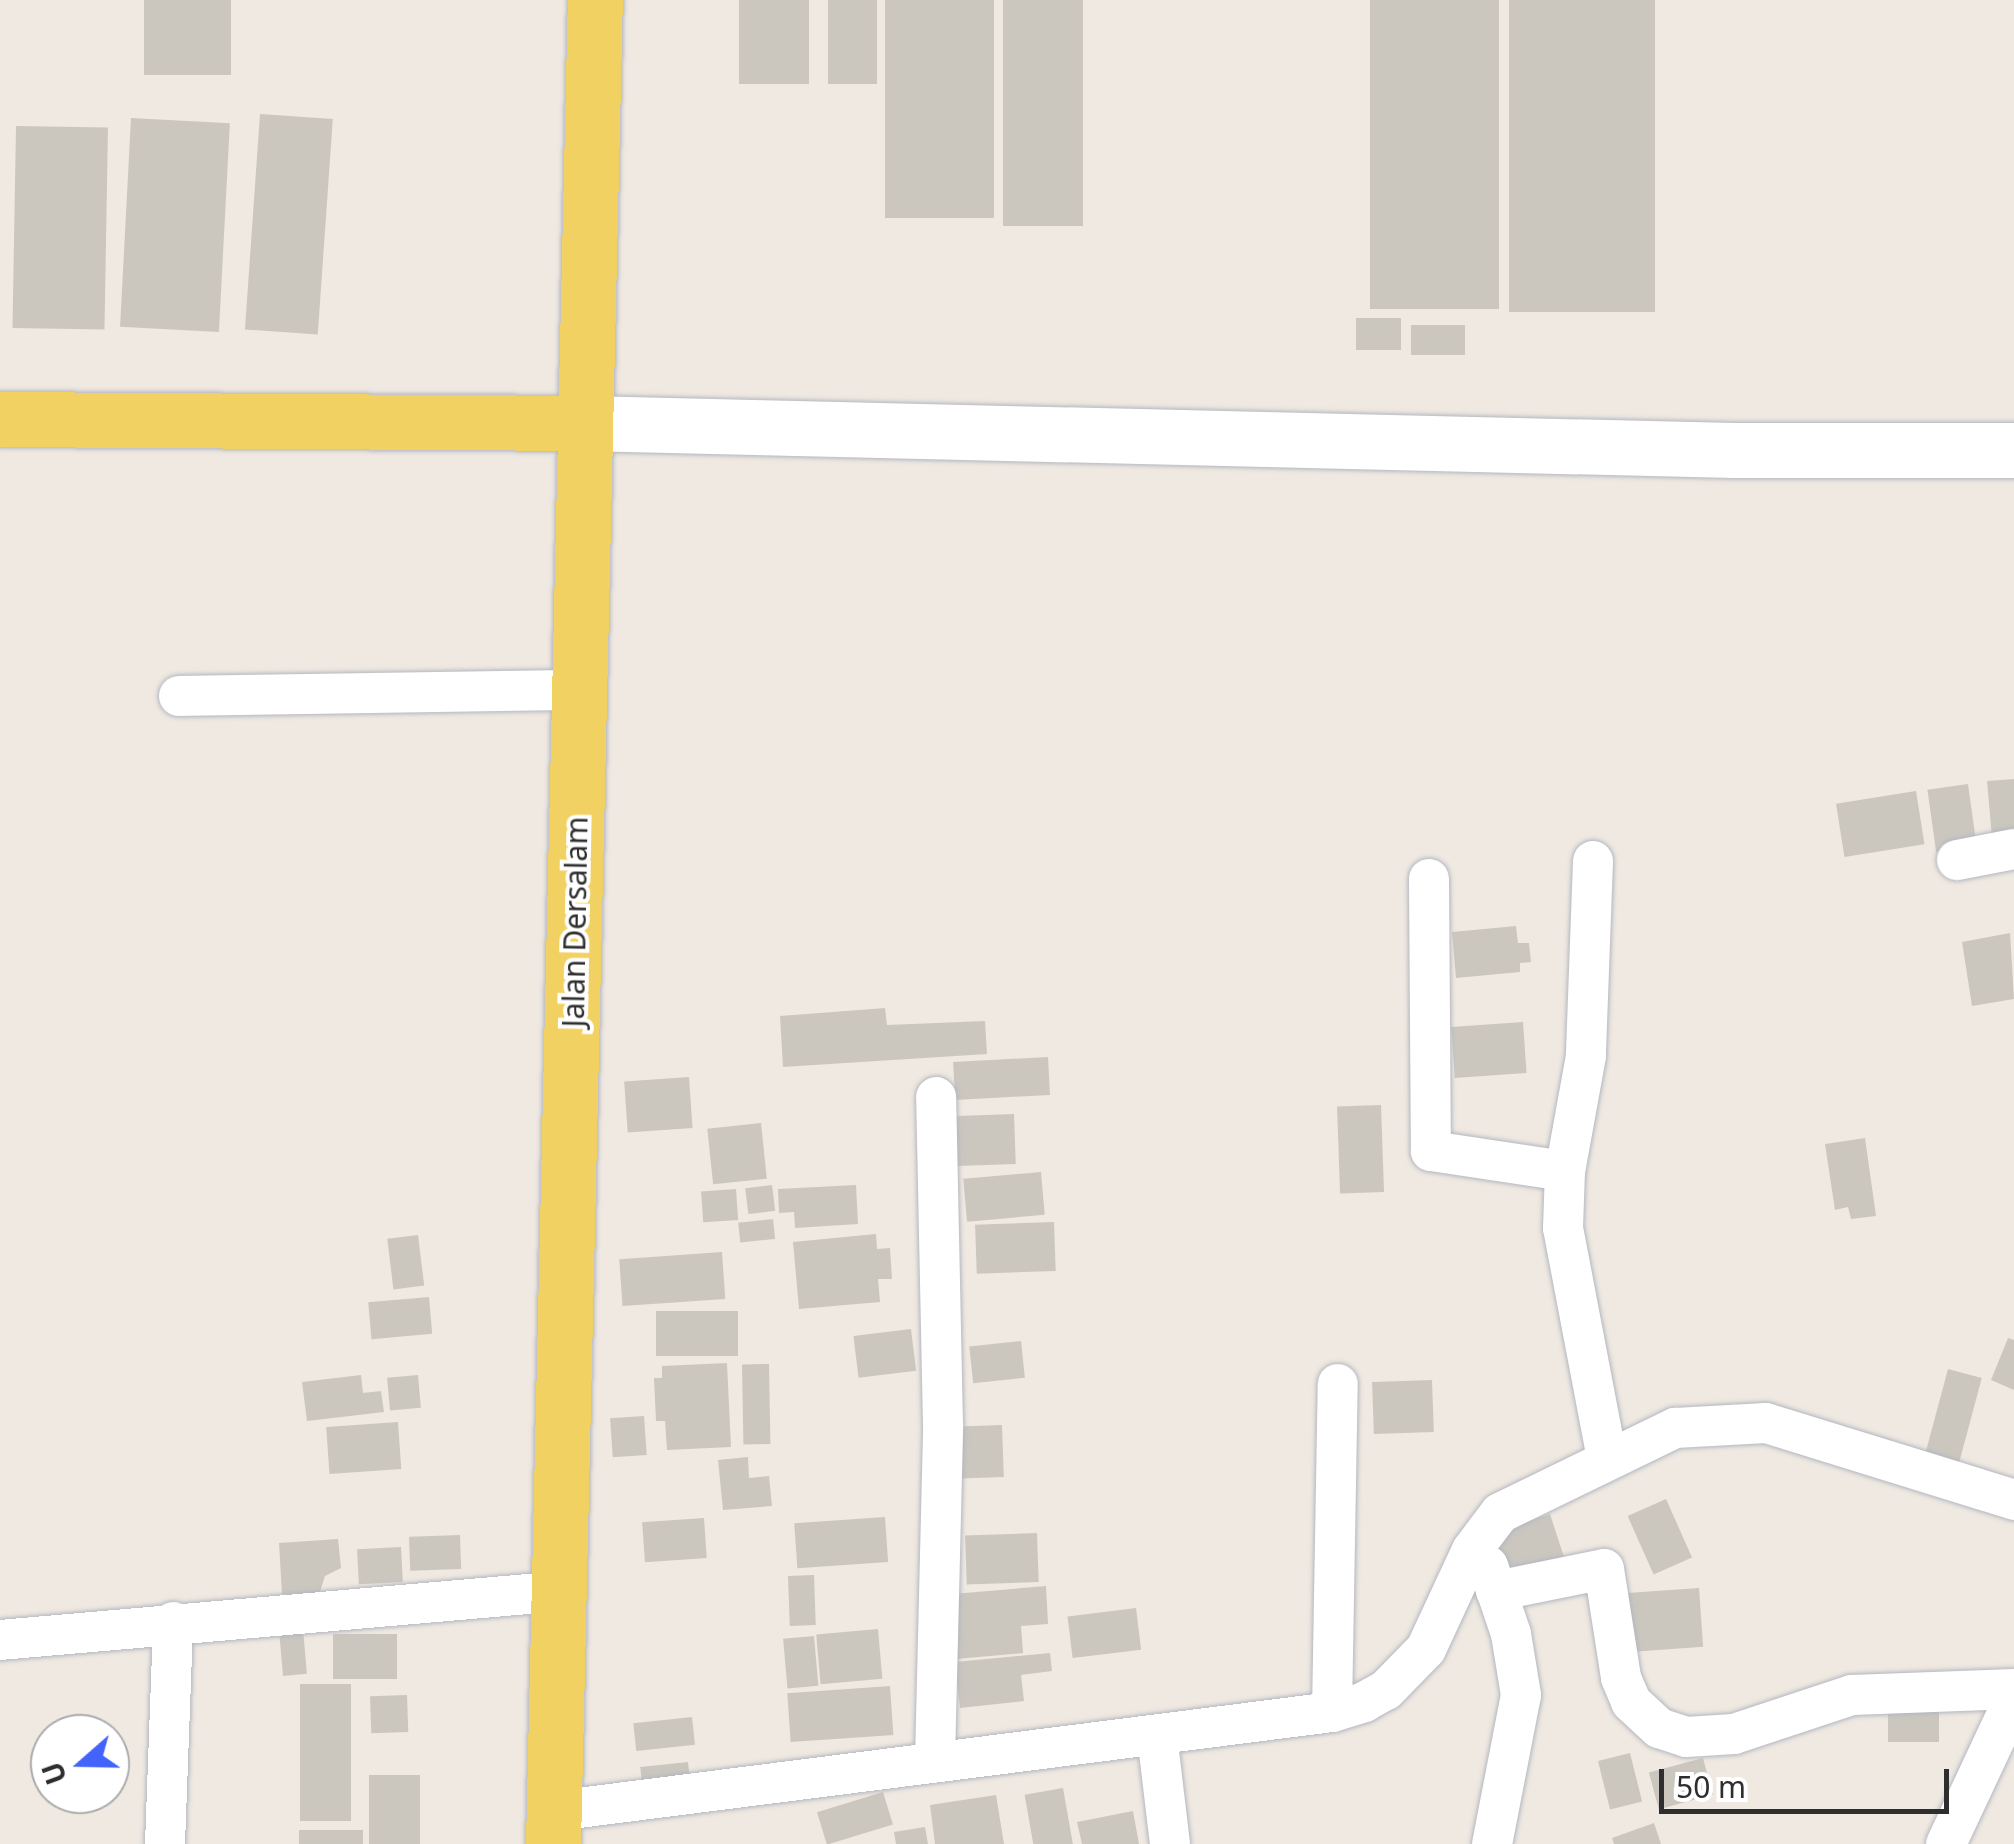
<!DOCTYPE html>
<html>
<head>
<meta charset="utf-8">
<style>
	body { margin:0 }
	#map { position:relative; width:2014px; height:1844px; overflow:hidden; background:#efe9e1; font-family:"Noto Sans",sans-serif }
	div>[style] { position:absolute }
	.building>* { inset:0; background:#cbc7bf; transform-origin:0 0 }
	.roads { filter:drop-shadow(0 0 2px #b4b7c1) drop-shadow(0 0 2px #b4b7c1) }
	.minor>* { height:40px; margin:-20px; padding:0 20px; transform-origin:20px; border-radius:20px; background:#fff }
	.secondary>* { height:55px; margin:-27.5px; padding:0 27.5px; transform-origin:27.5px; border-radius:27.5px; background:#fff }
	.primary>* { height:55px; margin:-27.5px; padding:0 27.5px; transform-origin:27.5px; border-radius:27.5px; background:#f2d163 }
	span { translate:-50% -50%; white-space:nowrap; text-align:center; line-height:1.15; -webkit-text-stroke:8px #fff; paint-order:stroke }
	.street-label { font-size:30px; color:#2e2e2e }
	.north { position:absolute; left:30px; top:1714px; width:100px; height:100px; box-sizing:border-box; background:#fff; border:2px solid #ababab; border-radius:50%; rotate:250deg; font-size:28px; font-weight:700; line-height:40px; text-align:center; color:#2e2e2e }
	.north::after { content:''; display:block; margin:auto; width:35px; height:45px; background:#4264fb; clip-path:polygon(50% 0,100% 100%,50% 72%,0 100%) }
	.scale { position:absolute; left:1659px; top:1769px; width:290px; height:45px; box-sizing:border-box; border:5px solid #2e2e2e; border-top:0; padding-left:12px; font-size:30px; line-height:35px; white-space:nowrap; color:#2e2e2e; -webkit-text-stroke:8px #fff; paint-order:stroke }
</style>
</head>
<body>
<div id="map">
	<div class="building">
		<i style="left:144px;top:0;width:87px;height:75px"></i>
		<i style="left:739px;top:0;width:70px;height:84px"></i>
		<i style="left:828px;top:0;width:49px;height:84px"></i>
		<i style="left:885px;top:0;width:109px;height:218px"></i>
		<i style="left:1003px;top:0;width:80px;height:226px"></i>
		<i style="left:1370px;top:0;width:129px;height:309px"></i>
		<i style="left:1509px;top:0;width:146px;height:312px"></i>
		<i style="left:260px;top:114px;width:73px;height:216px;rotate:4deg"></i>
		<i style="left:131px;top:118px;width:99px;height:209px;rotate:3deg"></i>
		<i style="left:16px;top:126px;width:92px;height:202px;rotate:1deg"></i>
		<i style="left:1401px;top:318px;width:32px;height:45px;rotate:90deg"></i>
		<i style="left:1411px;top:325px;width:54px;height:30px"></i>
		<i style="clip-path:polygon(2014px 779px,2014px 843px,1992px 838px,1987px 781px)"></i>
		<i style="left:1968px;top:784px;width:63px;height:41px;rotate:82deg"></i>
		<i style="left:1916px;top:791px;width:54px;height:81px;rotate:81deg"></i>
		<i style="clip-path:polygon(1516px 926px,1518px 943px,1529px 943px,1531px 962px,1520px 963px,1520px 972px,1456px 978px,1452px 932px)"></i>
		<i style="clip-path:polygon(2010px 933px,2014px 999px,1972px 1006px,1962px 942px)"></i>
		<i style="clip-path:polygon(885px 1008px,887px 1025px,985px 1021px,987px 1054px,783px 1067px,780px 1016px)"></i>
		<i style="left:1523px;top:1022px;width:51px;height:72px;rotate:86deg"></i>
		<i style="left:1048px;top:1057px;width:38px;height:95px;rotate:87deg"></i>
		<i style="left:689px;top:1077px;width:51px;height:65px;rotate:86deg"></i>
		<i style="left:1381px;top:1105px;width:87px;height:44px;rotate:88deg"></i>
		<i style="left:1014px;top:1114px;width:50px;height:59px;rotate:88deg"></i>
		<i style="left:761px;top:1123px;width:56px;height:54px;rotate:84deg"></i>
		<i style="clip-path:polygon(1865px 1138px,1876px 1216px,1851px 1219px,1848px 1207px,1835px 1210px,1825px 1144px)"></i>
		<i style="left:1041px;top:1172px;width:43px;height:78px;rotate:85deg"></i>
		<i style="left:772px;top:1185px;width:26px;height:27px;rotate:83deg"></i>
		<i style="clip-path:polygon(856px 1185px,858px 1224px,795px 1228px,794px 1212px,779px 1213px,778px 1189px)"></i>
		<i style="left:736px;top:1189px;width:31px;height:35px;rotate:86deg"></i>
		<i style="left:773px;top:1219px;width:20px;height:35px;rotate:84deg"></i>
		<i style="left:1054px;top:1222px;width:49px;height:79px;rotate:88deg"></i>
		<i style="clip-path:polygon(876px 1234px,877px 1249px,890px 1248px,892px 1279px,878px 1279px,880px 1302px,799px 1309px,793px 1242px)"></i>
		<i style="left:418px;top:1235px;width:51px;height:31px;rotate:83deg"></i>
		<i style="left:722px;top:1252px;width:47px;height:103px;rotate:86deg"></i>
		<i style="left:429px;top:1297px;width:37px;height:61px;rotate:85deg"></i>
		<i style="left:656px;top:1311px;width:82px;height:45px"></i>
		<i style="left:911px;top:1329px;width:42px;height:58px;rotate:83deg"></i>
		<i style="clip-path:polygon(2008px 1338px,2014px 1340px,2014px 1390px,1991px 1380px)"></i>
		<i style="left:1021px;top:1341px;width:37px;height:52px;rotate:84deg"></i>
		<i style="clip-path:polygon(727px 1363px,731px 1447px,667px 1450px,665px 1421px,656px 1421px,654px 1378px,662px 1378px,662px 1366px)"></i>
		<i style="left:769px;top:1364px;width:80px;height:27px;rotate:89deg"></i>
		<i style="left:1948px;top:1369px;width:35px;height:89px;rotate:15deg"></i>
		<i style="clip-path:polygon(361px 1375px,363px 1393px,381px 1391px,384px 1412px,307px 1421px,302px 1382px)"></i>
		<i style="left:418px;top:1375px;width:33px;height:31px;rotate:85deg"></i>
		<i style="left:1432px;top:1380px;width:52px;height:60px;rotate:88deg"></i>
		<i style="left:644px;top:1416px;width:39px;height:34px;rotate:86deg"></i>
		<i style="left:398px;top:1422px;width:47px;height:72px;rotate:86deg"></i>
		<i style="left:1002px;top:1425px;width:52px;height:58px;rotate:88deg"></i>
		<i style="clip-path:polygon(748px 1457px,749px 1478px,769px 1476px,772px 1506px,723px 1510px,718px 1460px)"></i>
		<i style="left:1666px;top:1499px;width:64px;height:42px;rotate:66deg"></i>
		<i style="left:1550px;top:1514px;width:54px;height:65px;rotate:72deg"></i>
		<i style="left:885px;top:1517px;width:45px;height:91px;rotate:86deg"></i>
		<i style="left:704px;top:1518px;width:40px;height:62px;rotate:86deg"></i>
		<i style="left:1037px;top:1533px;width:49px;height:72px;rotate:88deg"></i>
		<i style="left:460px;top:1535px;width:34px;height:51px;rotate:88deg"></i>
		<i style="clip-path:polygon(338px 1539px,341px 1568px,325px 1576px,318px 1598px,282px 1594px,279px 1543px)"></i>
		<i style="left:401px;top:1547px;width:35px;height:44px;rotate:87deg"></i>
		<i style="left:814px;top:1575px;width:50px;height:26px;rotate:88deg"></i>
		<i style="clip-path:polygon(1046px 1586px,1048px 1624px,1021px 1626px,1023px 1653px,945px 1660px,941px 1595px)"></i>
		<i style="left:1699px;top:1588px;width:59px;height:83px;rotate:86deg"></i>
		<i style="left:1136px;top:1608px;width:42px;height:69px;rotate:83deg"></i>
		<i style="left:303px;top:1629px;width:45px;height:24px;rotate:85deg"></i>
		<i style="left:878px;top:1629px;width:50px;height:62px;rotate:85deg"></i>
		<i style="left:333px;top:1634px;width:64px;height:45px"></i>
		<i style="left:814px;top:1636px;width:50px;height:31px;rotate:85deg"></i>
		<i style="clip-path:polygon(1050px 1653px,1052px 1671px,1021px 1675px,1024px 1701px,960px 1708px,955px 1662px)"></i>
		<i style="left:351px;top:1684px;width:137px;height:51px;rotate:90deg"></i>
		<i style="left:890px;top:1686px;width:49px;height:103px;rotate:86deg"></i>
		<i style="left:407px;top:1695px;width:37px;height:37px;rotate:88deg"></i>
		<i style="left:1939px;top:1712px;width:30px;height:51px;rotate:90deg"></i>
		<i style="left:692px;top:1717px;width:28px;height:59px;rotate:84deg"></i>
		<i style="left:1630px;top:1753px;width:50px;height:33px;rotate:76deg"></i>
		<i style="left:1703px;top:1758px;width:38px;height:56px;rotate:75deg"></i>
		<i style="left:688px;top:1762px;width:28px;height:48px;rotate:84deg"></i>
		<i style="left:369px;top:1775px;width:51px;height:69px"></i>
		<i style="left:1063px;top:1788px;width:57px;height:39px;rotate:80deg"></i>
		<i style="left:883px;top:1792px;width:34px;height:69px;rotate:73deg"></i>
		<i style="clip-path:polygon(996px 1795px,1004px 1844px,935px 1844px,930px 1805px)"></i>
		<i style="clip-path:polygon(1133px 1811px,1139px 1844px,1082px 1844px,1077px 1822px)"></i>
		<i style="clip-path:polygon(1654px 1823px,1661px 1844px,1614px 1844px,1612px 1838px)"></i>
		<i style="clip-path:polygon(925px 1827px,928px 1844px,896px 1844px,894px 1832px)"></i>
		<i style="left:299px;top:1830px;width:64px;height:14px"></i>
	</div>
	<div class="roads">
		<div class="minor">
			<i style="left:179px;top:696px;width:401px;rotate:-0.9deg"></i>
			<i style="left:1957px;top:860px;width:58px;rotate:-10.9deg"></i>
			<i style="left:1593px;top:861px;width:195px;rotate:92.1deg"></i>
			<i style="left:1586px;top:1056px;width:117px;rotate:100.3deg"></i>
			<i style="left:1565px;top:1171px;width:57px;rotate:92deg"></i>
			<i style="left:1563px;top:1228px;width:234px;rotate:79.2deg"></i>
			<i style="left:1429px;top:879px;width:272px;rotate:89.6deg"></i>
			<i style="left:1431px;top:1151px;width:135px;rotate:8.5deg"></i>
			<i style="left:1488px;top:1566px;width:72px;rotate:71.3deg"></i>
			<i style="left:1511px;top:1634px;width:62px;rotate:80.7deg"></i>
			<i style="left:1521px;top:1695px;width:152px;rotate:101deg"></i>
			<i style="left:1496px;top:1591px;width:110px;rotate:-11.5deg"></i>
			<i style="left:1604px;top:1569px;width:110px;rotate:81.1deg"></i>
			<i style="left:1621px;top:1678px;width:26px;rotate:67deg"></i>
			<i style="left:1631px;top:1702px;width:38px;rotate:43deg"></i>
			<i style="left:1659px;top:1728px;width:28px;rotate:18deg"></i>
			<i style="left:1686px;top:1737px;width:48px;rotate:-3.6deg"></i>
			<i style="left:1734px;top:1734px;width:124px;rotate:-18.3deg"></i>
			<i style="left:1852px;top:1695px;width:162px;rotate:-2.1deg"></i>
			<i style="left:0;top:1640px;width:564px;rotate:-4.98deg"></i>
			<i style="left:1332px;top:1712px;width:328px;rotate:-89deg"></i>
			<i style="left:1157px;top:1735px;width:110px;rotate:83.2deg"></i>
			<i style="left:935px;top:1760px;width:335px;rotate:-88.6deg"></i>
			<i style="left:943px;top:1425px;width:328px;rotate:-91.2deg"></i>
			<i style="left:555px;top:1811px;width:783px;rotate:-7.26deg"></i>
			<i style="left:1332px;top:1712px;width:34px;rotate:-17deg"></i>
			<i style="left:1364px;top:1702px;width:25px;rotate:-29deg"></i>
			<i style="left:1386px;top:1690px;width:57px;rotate:-45.7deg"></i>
			<i style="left:1426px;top:1649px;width:109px;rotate:-65.1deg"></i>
			<i style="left:1472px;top:1550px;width:46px;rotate:-52.9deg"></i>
			<i style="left:1500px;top:1513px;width:195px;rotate:-25.9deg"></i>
			<i style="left:1675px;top:1428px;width:91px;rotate:-3.1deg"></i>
			<i style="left:1766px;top:1423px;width:260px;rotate:17.2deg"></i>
			<i style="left:165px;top:1844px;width:222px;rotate:-87.9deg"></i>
			<i style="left:1946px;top:1844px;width:160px;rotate:-64.9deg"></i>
		</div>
		<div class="secondary">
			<i style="left:585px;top:423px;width:1149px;rotate:1.35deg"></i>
			<i style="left:1734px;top:450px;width:280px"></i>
		</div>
		<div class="primary">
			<i style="left:0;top:419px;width:585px;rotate:0.39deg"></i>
			<i style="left:553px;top:1844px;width:1844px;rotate:-88.7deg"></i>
		</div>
	</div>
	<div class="street-label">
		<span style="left:575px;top:922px;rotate:-89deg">Jalan Dersalam</span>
	</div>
	<div class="north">U</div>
	<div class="scale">50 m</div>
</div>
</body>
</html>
